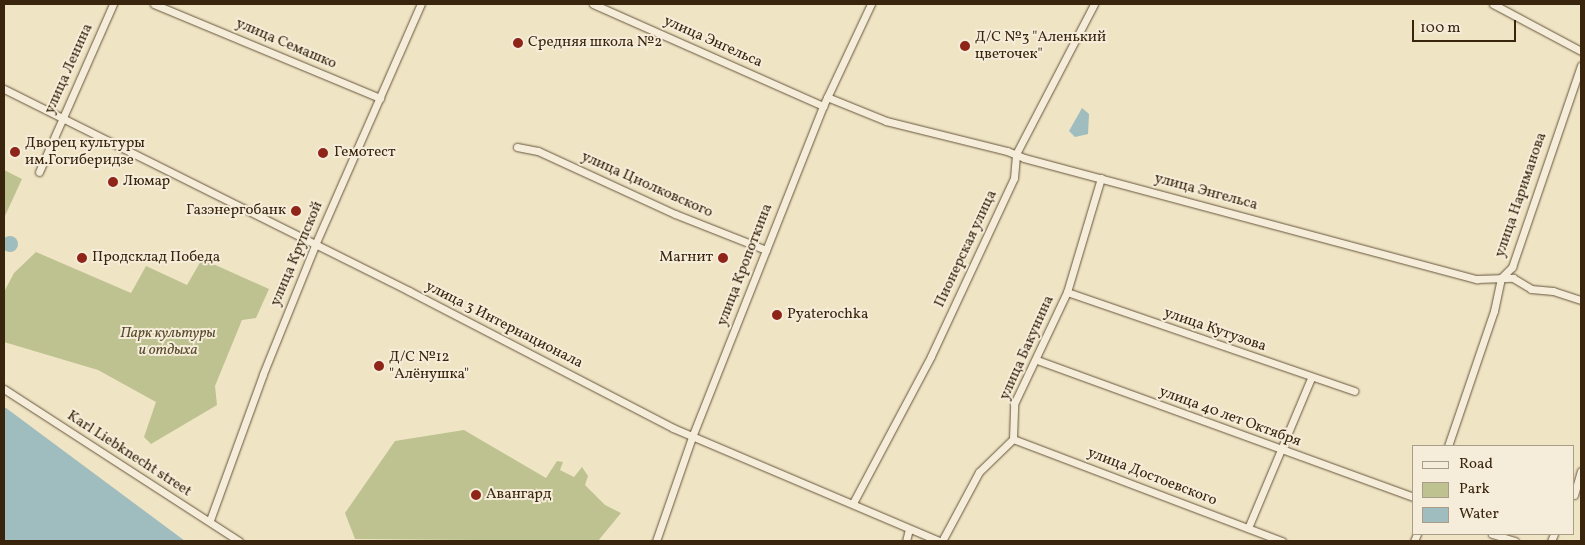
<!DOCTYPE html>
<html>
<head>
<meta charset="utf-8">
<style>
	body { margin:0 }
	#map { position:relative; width:1585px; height:545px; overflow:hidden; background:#efe4c4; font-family:Vollkorn,serif }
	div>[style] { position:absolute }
	.green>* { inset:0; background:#bec290 }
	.water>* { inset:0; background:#9fbcbf }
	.round { border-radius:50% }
	.roads { filter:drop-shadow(0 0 1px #66553c) drop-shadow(0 0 1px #66553c) }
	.minor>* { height:7px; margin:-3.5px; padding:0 3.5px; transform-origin:3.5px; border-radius:3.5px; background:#f5edd9 }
	.dots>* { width:14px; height:14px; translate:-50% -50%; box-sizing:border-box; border:2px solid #f5edd9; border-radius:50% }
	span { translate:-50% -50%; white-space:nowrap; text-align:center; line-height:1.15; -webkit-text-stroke:4px #f5edd9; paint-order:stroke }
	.poi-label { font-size:15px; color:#39250e }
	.left { translate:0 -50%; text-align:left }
	.right { translate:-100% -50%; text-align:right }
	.street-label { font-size:15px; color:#39250e }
	.park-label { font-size:15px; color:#5a4c2e; font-style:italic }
	.frame { position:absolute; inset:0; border:5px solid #39250e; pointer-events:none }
	.legend { position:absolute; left:1412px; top:445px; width:162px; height:90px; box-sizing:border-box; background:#f5edd9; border:1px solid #aa9d88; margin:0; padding:6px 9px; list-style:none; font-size:15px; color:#39250e }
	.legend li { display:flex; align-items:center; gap:10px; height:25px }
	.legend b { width:25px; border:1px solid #aa9d88 }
	.scale { position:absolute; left:1412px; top:20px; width:104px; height:22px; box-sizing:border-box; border:2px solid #39250e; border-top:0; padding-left:6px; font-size:15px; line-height:18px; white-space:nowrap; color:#39250e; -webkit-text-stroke:4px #f5edd9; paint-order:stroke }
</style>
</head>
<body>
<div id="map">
	<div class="green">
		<i style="clip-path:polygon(4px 170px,22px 179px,4px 218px)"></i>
		<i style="clip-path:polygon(36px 252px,131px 293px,146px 266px,187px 285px,202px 259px,269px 289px,256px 318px,242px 320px,215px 386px,217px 405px,151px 444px,144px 437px,156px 402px,98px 370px,4px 342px,4px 292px,14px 273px)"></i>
		<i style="clip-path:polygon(464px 430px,546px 478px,557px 461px,563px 462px,560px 470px,574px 477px,582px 467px,588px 476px,585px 485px,605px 505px,621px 513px,598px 541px,355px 539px,345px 513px,395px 441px)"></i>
	</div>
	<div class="water">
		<i style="clip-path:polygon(1082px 108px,1089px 114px,1088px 134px,1075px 137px,1069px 131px)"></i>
		<i class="round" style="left:2px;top:236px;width:16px;height:16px"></i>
		<i style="clip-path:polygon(4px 408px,6px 408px,185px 541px,4px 541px)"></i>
	</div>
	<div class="roads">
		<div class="minor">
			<i style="left:154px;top:4px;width:245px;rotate:22.6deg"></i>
			<i style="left:593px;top:4px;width:252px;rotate:23.9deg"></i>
			<i style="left:1493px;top:4px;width:100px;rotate:28.1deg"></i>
			<i style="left:4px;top:89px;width:453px;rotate:26.5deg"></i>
			<i style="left:409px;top:291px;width:297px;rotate:27.4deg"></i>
			<i style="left:673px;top:428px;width:289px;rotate:23deg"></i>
			<i style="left:827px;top:97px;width:64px;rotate:22.1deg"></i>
			<i style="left:886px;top:121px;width:125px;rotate:13.9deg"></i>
			<i style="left:1007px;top:151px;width:18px;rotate:22deg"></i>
			<i style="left:1024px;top:158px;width:469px;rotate:15deg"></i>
			<i style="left:1477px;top:279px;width:36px;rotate:-2deg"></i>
			<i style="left:1513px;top:278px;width:21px;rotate:31deg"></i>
			<i style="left:1531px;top:289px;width:22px;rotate:5deg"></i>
			<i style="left:1553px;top:291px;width:29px;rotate:18deg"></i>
			<i style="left:517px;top:147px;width:21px;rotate:11deg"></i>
			<i style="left:538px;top:151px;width:151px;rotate:24.7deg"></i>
			<i style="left:675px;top:214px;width:98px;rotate:21.6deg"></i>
			<i style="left:39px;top:172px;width:184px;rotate:-66.2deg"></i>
			<i style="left:1067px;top:292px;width:304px;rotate:19deg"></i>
			<i style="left:1037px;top:360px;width:401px;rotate:20deg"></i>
			<i style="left:4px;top:389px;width:280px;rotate:32.9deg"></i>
			<i style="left:1013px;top:439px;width:288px;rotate:20.8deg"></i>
			<i style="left:1448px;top:446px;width:143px;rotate:-71.2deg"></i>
			<i style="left:1494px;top:311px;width:34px;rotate:-78deg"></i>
			<i style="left:1501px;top:278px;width:16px;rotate:-45deg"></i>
			<i style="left:1512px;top:267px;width:213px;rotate:-71.1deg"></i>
			<i style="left:1574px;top:495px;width:25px;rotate:-74deg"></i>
			<i style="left:853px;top:503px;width:166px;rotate:-62deg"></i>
			<i style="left:931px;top:356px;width:196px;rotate:-65deg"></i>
			<i style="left:1014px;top:178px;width:24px;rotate:-85deg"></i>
			<i style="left:1016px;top:154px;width:169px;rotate:-62.5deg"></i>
			<i style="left:210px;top:520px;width:155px;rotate:-70deg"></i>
			<i style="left:263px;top:374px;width:139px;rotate:-68deg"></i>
			<i style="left:315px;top:245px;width:263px;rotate:-66.3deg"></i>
			<i style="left:1248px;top:528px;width:163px;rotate:-67.2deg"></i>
			<i style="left:1492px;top:534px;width:24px;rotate:17deg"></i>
			<i style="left:656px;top:541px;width:110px;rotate:-70.9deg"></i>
			<i style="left:692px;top:437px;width:356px;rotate:-68.4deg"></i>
			<i style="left:823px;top:106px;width:113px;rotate:-64.8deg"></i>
			<i style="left:906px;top:541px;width:12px;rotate:-76deg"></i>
			<i style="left:942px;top:541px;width:78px;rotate:-61.8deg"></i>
			<i style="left:979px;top:472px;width:47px;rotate:-44.1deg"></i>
			<i style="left:1013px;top:439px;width:35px;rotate:-88deg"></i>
			<i style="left:1014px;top:404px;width:124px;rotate:-64.7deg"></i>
			<i style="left:1067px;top:292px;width:119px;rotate:-73.4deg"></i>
			<i style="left:1414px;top:541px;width:8px;rotate:-67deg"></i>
			<i style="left:1551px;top:541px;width:8px;rotate:-67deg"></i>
		</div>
	</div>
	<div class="dots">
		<i style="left:518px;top:43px;background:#8f2418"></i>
		<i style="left:965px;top:46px;background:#8f2418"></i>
		<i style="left:15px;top:152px;background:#8f2418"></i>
		<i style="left:323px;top:153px;background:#8f2418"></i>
		<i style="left:113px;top:182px;background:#8f2418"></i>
		<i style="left:296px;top:211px;background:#8f2418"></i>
		<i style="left:82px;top:258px;background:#8f2418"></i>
		<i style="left:723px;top:258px;background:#8f2418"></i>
		<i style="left:777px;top:315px;background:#8f2418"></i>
		<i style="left:379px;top:366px;background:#8f2418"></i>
		<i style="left:476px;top:495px;background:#8f2418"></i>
	</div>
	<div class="poi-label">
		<span class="left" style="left:975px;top:46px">Д/С №3 "Аленький<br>цветочек"</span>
		<span class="left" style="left:528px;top:43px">Средняя школа №2</span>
		<span class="left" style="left:25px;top:152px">Дворец культуры<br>им.Гогиберидзе</span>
		<span class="left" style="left:334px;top:153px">Гемотест</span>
		<span class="left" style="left:123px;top:182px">Люмар</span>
		<span class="right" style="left:286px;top:211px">Газэнергобанк</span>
		<span class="left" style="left:92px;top:258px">Продсклад Победа</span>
		<span class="right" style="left:713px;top:258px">Магнит</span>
		<span class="left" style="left:787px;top:315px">Pyaterochka</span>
		<span class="left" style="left:389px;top:366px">Д/С №12<br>"Алёнушка"</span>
		<span class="left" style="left:486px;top:495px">Авангард</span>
	</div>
	<div class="street-label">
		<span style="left:713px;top:42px;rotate:24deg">улица Энгельса</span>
		<span style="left:286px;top:44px;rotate:23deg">улица Семашко</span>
		<span style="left:69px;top:69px;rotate:-66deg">улица Ленина</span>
		<span style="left:647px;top:185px;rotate:24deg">улица Циолковского</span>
		<span style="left:1206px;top:192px;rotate:15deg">улица Энгельса</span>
		<span style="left:1521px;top:195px;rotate:-71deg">улица Нариманова</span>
		<span style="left:966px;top:249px;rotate:-65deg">Пионерская улица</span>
		<span style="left:297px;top:254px;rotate:-67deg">улица Крупской</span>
		<span style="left:745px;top:265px;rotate:-69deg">улица Кропоткина</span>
		<span style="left:504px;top:325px;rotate:27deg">улица 3 Интернационала</span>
		<span style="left:1215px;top:330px;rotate:19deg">улица Кутузова</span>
		<span style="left:1027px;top:348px;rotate:-66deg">улица Бакунина</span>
		<span style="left:1230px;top:417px;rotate:20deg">улица 40 лет Октября</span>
		<span style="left:129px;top:454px;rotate:33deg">Karl Liebknecht street</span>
		<span style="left:1152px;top:477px;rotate:21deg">улица Достоевского</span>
	</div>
	<div class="park-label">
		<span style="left:168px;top:342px">Парк культуры<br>и отдыха</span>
	</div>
	<div class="frame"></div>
	<ul class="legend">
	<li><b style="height:6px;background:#f5edd9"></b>Road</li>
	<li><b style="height:14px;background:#bec290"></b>Park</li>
	<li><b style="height:14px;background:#9fbcbf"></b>Water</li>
	</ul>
	<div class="scale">100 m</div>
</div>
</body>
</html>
